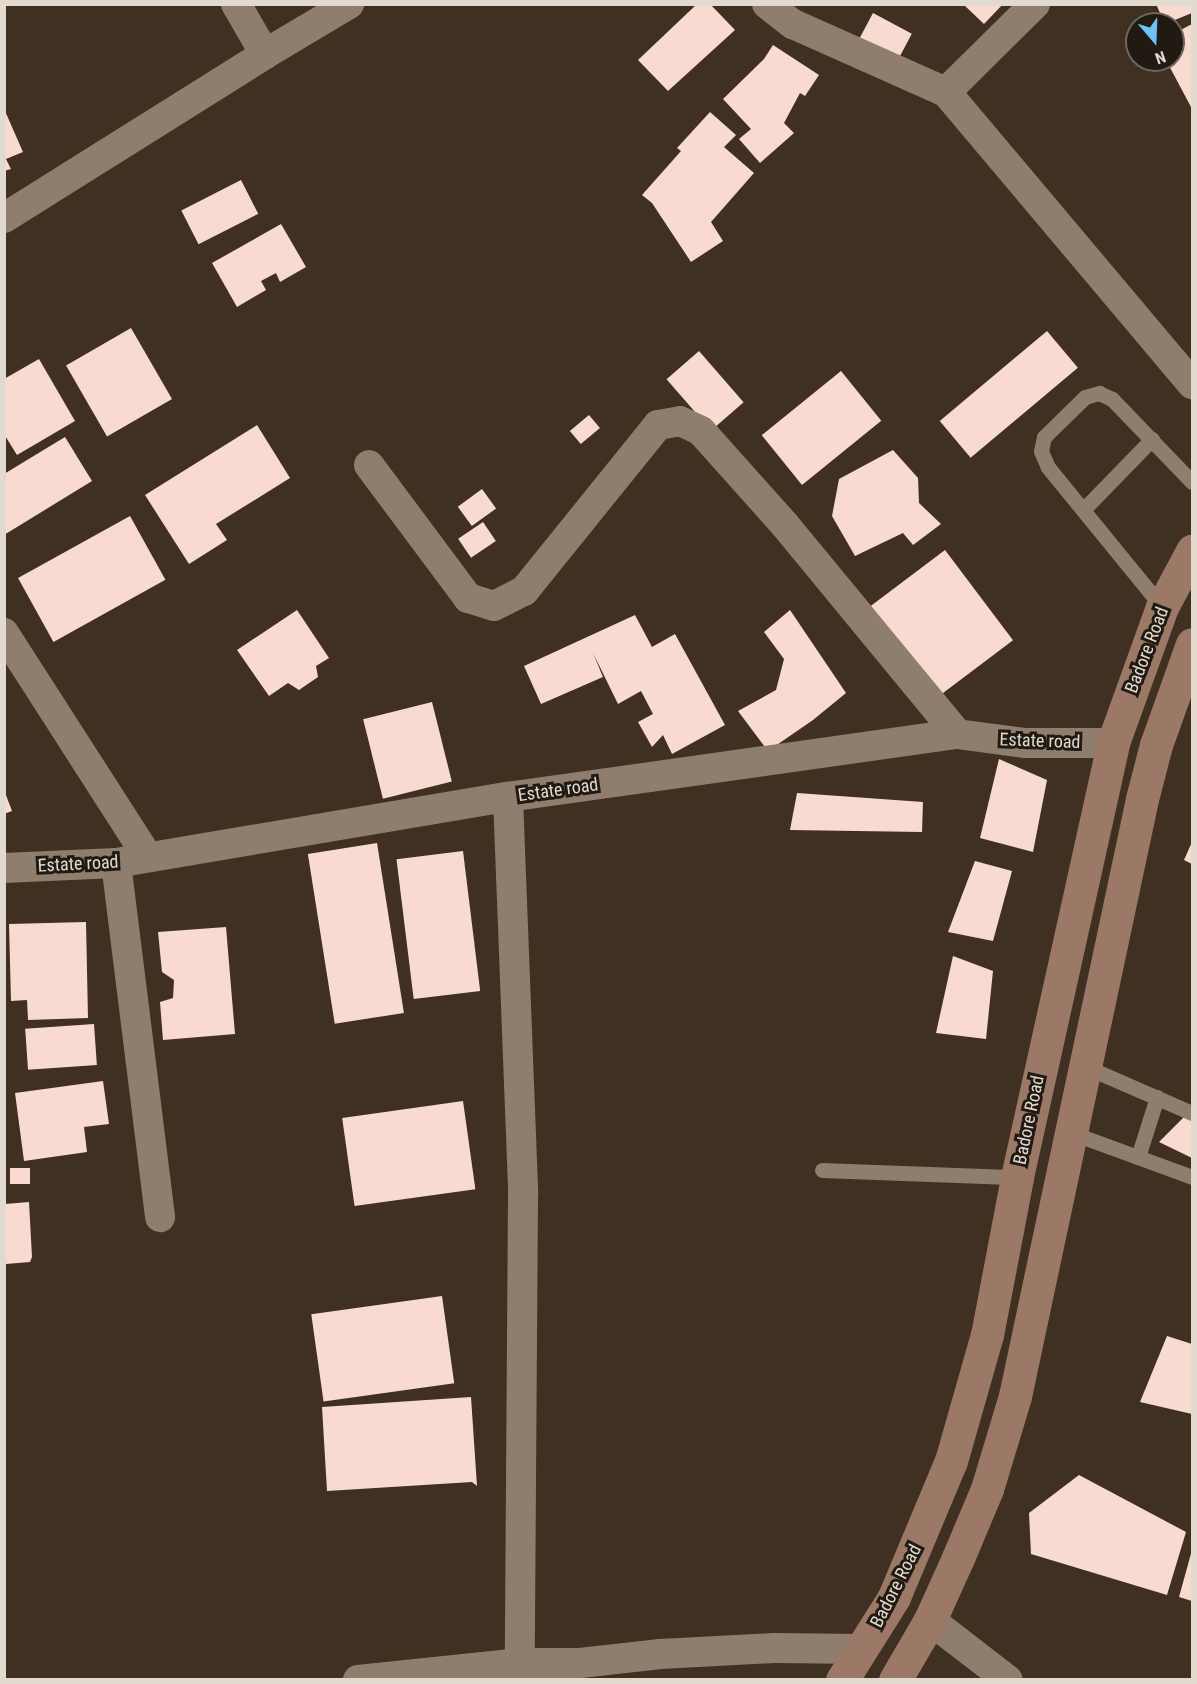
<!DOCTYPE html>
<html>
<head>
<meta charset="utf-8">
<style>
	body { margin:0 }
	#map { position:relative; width:1197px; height:1684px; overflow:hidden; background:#3f3021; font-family:"Roboto Condensed",sans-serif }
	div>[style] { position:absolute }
	.building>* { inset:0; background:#f9dad1; transform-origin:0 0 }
	.service>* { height:15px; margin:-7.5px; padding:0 7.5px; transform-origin:7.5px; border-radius:7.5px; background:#8f7e6d }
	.minor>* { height:30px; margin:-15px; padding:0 15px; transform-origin:15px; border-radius:15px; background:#8f7e6d }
	.secondary>* { height:33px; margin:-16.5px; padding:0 16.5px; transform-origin:16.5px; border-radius:16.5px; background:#9b7966 }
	span { translate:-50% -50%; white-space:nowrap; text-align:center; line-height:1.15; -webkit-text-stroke:6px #201a13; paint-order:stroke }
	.street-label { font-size:18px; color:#e2d9cf }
	.frame { position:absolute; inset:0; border:6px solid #e2d9cf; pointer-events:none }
	.north { position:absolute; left:1125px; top:12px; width:60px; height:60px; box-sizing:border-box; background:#201a13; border:2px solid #6e665e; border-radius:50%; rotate:161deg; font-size:16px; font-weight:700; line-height:24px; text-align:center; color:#e2d9cf }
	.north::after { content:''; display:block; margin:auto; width:21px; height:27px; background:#6ec2f3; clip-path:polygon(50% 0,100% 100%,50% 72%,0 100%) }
</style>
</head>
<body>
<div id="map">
	<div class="building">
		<i style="clip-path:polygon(697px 4px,710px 4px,735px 30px,668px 91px,638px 60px)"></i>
		<i style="clip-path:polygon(963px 4px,1003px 4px,984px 24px)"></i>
		<i style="clip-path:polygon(1156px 4px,1192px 4px,1192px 13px,1165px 24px)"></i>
		<i style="left:873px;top:13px;width:44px;height:38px;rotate:28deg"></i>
		<i style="clip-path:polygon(1192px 24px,1192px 106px,1191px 107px,1166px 60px,1173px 60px,1173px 34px)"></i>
		<i style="clip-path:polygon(773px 45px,819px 75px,805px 96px,800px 93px,784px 123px,794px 133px,760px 163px,739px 139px,751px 129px,723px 99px,764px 59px)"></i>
		<i style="clip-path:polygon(5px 111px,23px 152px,6px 159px,11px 169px,4px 171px)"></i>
		<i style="clip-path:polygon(710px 112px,736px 135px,724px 147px,754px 173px,711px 222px,723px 241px,691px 262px,652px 203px,642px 195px,681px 151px,677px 148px)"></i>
		<i style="left:241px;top:180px;width:38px;height:67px;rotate:63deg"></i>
		<i style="clip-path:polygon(281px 224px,306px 267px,280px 282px,276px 273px,261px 281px,266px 290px,237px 307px,212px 263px)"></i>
		<i style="left:131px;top:328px;width:82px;height:75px;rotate:60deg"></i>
		<i style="left:1047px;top:331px;width:48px;height:140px;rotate:50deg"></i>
		<i style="left:699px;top:351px;width:68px;height:43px;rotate:49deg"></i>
		<i style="clip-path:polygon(39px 359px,75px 421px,17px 455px,4px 434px,4px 379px)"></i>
		<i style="left:841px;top:371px;width:64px;height:102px;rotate:51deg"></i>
		<i style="left:589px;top:415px;width:17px;height:25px;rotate:50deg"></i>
		<i style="clip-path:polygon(257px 425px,290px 478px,216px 524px,227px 540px,189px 564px,145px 495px)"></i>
		<i style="clip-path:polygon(65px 437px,92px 481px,4px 535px,4px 474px)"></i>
		<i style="clip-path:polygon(893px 450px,918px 478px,919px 503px,941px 524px,913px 545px,903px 533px,855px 556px,832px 516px,839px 479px)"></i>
		<i style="left:482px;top:489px;width:24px;height:30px;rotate:54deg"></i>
		<i style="left:130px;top:516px;width:73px;height:128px;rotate:61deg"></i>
		<i style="left:483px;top:522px;width:23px;height:30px;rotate:56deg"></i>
		<i style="left:945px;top:550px;width:113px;height:93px;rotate:53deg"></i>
		<i style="clip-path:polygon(297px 610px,329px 658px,316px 666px,318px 677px,299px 690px,288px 683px,269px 696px,237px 650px)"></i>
		<i style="clip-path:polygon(790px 610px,846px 693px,813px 720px,768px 751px,738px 711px,776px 690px,784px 659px,764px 632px)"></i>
		<i style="clip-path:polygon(635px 615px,652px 647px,675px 634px,725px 725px,672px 754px,663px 735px,652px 747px,638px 722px,653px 714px,641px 691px,618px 704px,593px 653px,603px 677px,541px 704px,524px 666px)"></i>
		<i style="left:432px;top:702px;width:82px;height:71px;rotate:76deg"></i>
		<i style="clip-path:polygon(999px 759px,1047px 780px,1033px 852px,980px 838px)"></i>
		<i style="clip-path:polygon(4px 790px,12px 811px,4px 814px)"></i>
		<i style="clip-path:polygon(797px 793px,923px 802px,922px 832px,790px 830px)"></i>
		<i style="clip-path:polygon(1192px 842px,1192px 864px,1184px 860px)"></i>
		<i style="left:377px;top:843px;width:172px;height:70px;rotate:81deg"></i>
		<i style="left:463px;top:851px;width:141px;height:67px;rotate:83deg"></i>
		<i style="clip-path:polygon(975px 861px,1012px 871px,993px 941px,948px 932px)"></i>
		<i style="clip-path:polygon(86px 922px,88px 1018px,28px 1020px,27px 1000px,11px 1001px,9px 924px)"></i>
		<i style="clip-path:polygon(226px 927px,235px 1034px,163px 1040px,160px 1002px,173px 998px,174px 980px,162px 972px,158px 932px)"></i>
		<i style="clip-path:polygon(953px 956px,993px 971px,986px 1039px,936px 1033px)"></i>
		<i style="left:94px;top:1024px;width:41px;height:69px;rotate:86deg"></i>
		<i style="clip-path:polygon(103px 1081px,109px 1124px,84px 1127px,87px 1152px,24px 1161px,15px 1093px)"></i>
		<i style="left:463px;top:1101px;width:89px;height:122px;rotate:82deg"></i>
		<i style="clip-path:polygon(1185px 1116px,1192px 1120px,1192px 1158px,1159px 1142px)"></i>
		<i style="left:10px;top:1168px;width:20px;height:16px"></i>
		<i style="clip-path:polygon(29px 1202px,32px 1257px,30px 1262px,6px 1264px,5px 1204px)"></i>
		<i style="left:442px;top:1296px;width:88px;height:132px;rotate:82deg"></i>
		<i style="clip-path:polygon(1167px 1336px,1192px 1344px,1192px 1414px,1140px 1402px)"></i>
		<i style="clip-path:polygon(471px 1397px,477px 1486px,472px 1482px,327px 1491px,322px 1407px)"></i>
		<i style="clip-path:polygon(1079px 1475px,1186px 1532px,1167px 1595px,1031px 1554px,1029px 1513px)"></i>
		<i style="clip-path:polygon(1192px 1550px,1192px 1601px,1179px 1597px)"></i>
	</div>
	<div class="service">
		<i style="left:1083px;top:510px;width:99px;rotate:-45.8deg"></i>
		<i style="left:1162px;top:607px;width:181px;rotate:-129.2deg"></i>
		<i style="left:1048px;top:467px;width:17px;rotate:-114deg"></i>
		<i style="left:1041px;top:451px;width:14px;rotate:-78deg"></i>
		<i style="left:1044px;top:437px;width:57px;rotate:-44.3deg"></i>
		<i style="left:1085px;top:397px;width:15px;rotate:-16deg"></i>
		<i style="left:1099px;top:393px;width:14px;rotate:25deg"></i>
		<i style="left:1112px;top:399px;width:115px;rotate:46.1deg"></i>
		<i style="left:1084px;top:1066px;width:118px;rotate:23.5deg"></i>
		<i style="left:1072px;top:1133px;width:128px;rotate:20.1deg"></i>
		<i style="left:1138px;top:1157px;width:63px;rotate:-72.4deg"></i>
		<i style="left:822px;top:1170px;width:195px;rotate:2.1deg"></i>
	</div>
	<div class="minor">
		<i style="left:236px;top:4px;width:58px;rotate:59.9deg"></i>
		<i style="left:767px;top:4px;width:33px;rotate:38deg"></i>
		<i style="left:793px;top:24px;width:167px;rotate:24deg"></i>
		<i style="left:946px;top:92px;width:382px;rotate:49.9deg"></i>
		<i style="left:946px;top:92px;width:125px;rotate:-44.7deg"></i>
		<i style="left:4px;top:218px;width:308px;rotate:-32.1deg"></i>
		<i style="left:265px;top:54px;width:98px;rotate:-30.8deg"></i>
		<i style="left:369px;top:465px;width:166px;rotate:53.3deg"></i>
		<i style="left:468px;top:598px;width:27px;rotate:17deg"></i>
		<i style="left:494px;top:606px;width:34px;rotate:-27deg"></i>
		<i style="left:524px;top:591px;width:213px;rotate:-51.1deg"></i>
		<i style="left:658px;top:425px;width:22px;rotate:-10deg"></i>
		<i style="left:680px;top:421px;width:23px;rotate:25deg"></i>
		<i style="left:701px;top:431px;width:126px;rotate:48.2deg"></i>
		<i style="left:785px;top:525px;width:271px;rotate:50.5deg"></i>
		<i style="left:4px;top:633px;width:266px;rotate:57.3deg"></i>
		<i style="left:508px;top:797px;width:398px;rotate:87.8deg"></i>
		<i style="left:523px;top:1195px;width:468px;rotate:90.4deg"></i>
		<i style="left:116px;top:863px;width:357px;rotate:82.9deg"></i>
		<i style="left:4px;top:868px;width:112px;rotate:-2.6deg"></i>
		<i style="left:116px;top:863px;width:398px;rotate:-9.6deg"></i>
		<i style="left:508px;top:797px;width:453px;rotate:-8deg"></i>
		<i style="left:957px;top:734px;width:69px;rotate:7.5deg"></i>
		<i style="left:1025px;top:743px;width:88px"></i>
		<i style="left:930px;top:1620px;width:98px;rotate:37.6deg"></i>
		<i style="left:358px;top:1680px;width:163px;rotate:-6deg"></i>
		<i style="left:520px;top:1663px;width:60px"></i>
		<i style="left:580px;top:1663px;width:81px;rotate:-6.4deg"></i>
		<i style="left:660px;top:1654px;width:114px;rotate:-3deg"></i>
		<i style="left:774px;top:1648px;width:89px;rotate:0.6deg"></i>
	</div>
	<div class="secondary">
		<i style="left:842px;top:1680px;width:98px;rotate:-57.9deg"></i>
		<i style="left:894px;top:1597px;width:147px;rotate:-67.3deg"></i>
		<i style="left:951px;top:1461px;width:131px;rotate:-74.1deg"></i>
		<i style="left:987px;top:1335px;width:161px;rotate:-79.2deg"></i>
		<i style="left:1017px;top:1177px;width:444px;rotate:-77.5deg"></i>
		<i style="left:1113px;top:743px;width:145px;rotate:-70.2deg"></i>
		<i style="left:1162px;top:607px;width:64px;rotate:-61.8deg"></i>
		<i style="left:895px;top:1680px;width:69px;rotate:-59.7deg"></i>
		<i style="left:930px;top:1620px;width:68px;rotate:-65.7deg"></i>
		<i style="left:958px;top:1558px;width:75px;rotate:-67.2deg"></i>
		<i style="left:987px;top:1489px;width:97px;rotate:-73.2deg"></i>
		<i style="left:1015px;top:1396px;width:610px;rotate:-77.99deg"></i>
		<i style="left:1142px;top:799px;width:56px;rotate:-75.5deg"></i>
		<i style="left:1156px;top:745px;width:107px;rotate:-70.4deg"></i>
	</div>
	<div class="street-label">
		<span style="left:1147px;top:650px;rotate:-69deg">Badore Road</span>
		<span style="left:1040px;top:741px;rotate:2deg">Estate road</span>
		<span style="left:558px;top:790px;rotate:-8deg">Estate road</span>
		<span style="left:78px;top:864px;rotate:-3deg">Estate road</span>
		<span style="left:1029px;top:1120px;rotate:-78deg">Badore Road</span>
		<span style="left:896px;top:1586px;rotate:-63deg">Badore Road</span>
	</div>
	<div class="frame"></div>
	<div class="north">N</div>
</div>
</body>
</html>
